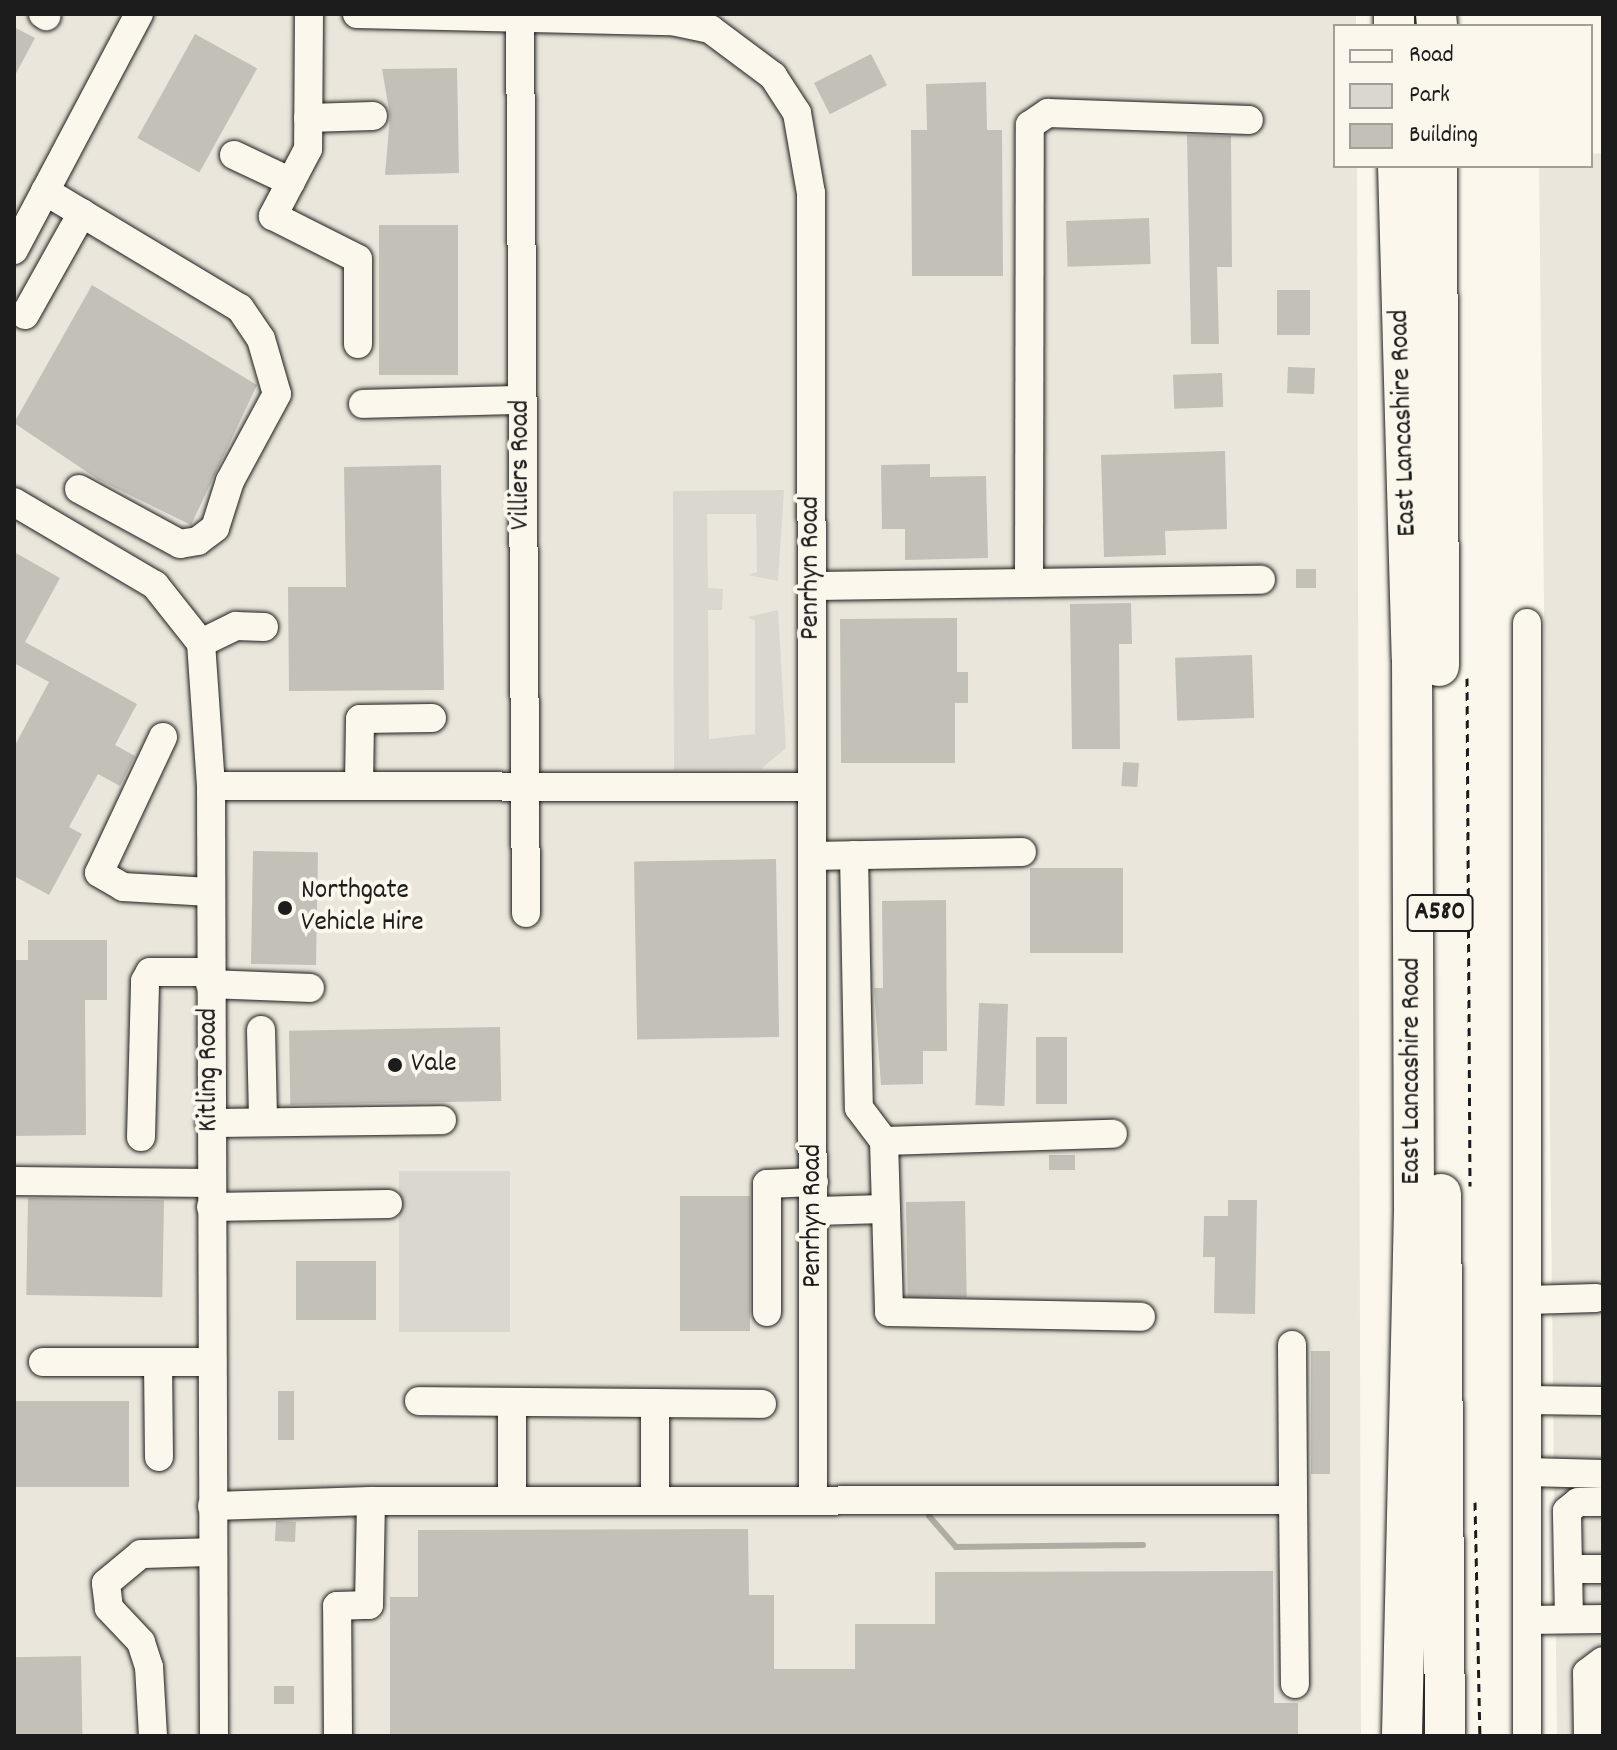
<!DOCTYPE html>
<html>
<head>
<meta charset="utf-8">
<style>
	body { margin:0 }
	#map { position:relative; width:1617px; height:1750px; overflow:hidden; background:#fbf7ec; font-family:Dekko,sans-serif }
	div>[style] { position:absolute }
	.built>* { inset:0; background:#eae6dc }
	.green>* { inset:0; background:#dad7ce; transform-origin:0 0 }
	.stream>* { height:6px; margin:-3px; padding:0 3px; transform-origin:3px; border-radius:3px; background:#afaca5 }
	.building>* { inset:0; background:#c3c0b8; transform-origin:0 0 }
	.path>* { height:3px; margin-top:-1.5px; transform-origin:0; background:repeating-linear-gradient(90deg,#1c1c1c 0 8px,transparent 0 14px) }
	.roads { filter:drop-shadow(0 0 2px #1c1c1c) drop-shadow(0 0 2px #1c1c1c) }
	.minor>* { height:28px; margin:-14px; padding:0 14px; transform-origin:14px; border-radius:14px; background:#fbf7ec }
	.highway>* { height:40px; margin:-20px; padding:0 20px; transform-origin:20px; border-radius:20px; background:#fbf7ec }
	.dots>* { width:22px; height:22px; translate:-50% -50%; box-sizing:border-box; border:4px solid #fbf7ec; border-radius:50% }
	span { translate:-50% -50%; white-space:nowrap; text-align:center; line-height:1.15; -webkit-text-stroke:8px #fbf7ec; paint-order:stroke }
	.shield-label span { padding:2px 6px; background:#fbf7ec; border:2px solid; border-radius:6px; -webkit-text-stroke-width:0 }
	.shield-label { font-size:26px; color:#1c1c1c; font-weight:700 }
	.street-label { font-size:28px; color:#1c1c1c }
	.poi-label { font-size:28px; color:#1c1c1c }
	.left { translate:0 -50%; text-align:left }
	.frame { position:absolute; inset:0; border:16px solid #1c1c1c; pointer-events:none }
	.legend { position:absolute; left:1333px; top:24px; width:260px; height:144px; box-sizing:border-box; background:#fbf7ec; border:2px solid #a29f99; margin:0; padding:10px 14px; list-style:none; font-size:24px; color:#1c1c1c }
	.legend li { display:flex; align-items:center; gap:16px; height:40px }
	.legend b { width:40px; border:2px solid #a29f99 }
</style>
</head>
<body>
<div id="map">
	<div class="built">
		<i style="clip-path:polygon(14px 14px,1356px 14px,1356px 26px,1335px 26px,1335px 166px,1357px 166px,1361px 1736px,14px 1736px)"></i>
		<i style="clip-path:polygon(1603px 153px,1603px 1736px,1557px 1736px,1539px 166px,1591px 166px,1591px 154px)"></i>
	</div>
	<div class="green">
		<i style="clip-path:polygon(784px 490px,778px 581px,748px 575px,757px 572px,756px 514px,707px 514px,708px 588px,723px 589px,722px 610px,708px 610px,709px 739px,755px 734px,755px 621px,748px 617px,778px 610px,786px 748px,761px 769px,674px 770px,673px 491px)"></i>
		<i style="left:510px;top:1171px;width:161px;height:111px;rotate:90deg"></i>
	</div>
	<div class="stream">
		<i style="left:929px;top:1516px;width:41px;rotate:48.9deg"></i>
		<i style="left:956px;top:1547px;width:187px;rotate:-0.6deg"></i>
	</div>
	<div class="building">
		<i style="clip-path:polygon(14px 27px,35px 38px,14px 77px)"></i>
		<i style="left:195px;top:34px;width:71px;height:119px;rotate:29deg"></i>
		<i style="left:871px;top:54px;width:35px;height:64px;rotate:63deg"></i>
		<i style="clip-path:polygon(457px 68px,459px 173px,385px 175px,390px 116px,382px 69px)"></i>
		<i style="clip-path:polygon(986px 82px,987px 130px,1002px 130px,1003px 276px,912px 276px,911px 130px,927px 130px,926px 84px)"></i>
		<i style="clip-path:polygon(1187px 135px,1231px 136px,1232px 267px,1217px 267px,1219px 344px,1191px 344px)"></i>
		<i style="left:1149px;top:218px;width:46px;height:83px;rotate:88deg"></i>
		<i style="left:458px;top:225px;width:150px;height:79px;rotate:90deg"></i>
		<i style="clip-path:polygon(92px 285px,257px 385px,191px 525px,99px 480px,14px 423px)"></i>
		<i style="left:1277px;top:290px;width:33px;height:45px"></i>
		<i style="left:1288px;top:367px;width:27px;height:26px;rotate:2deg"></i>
		<i style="left:1222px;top:373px;width:34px;height:49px;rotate:88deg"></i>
		<i style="clip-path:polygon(1225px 451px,1227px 529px,1165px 531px,1166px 555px,1104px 557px,1101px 455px)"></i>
		<i style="clip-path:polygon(930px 464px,930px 477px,986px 476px,988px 558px,905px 560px,905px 529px,882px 529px,881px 465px)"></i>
		<i style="clip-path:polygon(441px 465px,444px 690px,289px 691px,288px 587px,346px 587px,344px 467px)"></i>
		<i style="clip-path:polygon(14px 552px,60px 578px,25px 642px,137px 704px,115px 745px,135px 756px,120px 786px,98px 774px,69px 827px,82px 834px,49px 895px,14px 876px,14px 747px,49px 682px,14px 663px)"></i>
		<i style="left:1296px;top:569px;width:20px;height:19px"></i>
		<i style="clip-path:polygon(1131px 603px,1132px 644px,1119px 644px,1120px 749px,1072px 749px,1070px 604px)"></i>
		<i style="clip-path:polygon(957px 618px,957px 672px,968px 672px,968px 703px,955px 703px,955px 763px,841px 763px,840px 619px)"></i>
		<i style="left:1252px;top:655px;width:63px;height:77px;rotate:88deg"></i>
		<i style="left:1123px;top:762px;width:16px;height:24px;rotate:4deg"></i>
		<i style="left:253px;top:851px;width:65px;height:113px;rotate:1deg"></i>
		<i style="left:776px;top:859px;width:178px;height:142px;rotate:89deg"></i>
		<i style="left:1030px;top:868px;width:93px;height:85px"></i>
		<i style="clip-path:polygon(946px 900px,947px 1051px,923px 1051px,923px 1084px,881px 1085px,874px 988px,883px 988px,882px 901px)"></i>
		<i style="clip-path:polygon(28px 940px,107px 940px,107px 1000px,85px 1000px,86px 1135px,14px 1136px,14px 960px,28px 960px)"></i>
		<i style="left:979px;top:1003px;width:29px;height:102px;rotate:2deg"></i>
		<i style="left:500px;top:1027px;width:74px;height:211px;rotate:89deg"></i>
		<i style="left:1036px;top:1037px;width:31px;height:67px"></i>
		<i style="left:1049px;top:1155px;width:26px;height:15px"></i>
		<i style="left:680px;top:1196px;width:70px;height:135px"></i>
		<i style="left:28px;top:1198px;width:136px;height:97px;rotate:1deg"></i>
		<i style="clip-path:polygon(1228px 1200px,1257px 1200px,1255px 1314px,1214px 1313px,1215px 1257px,1203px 1257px,1204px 1216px,1228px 1216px)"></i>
		<i style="left:965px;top:1201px;width:96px;height:59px;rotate:89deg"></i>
		<i style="left:376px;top:1261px;width:59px;height:80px;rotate:90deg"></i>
		<i style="left:1311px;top:1351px;width:19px;height:123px"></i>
		<i style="left:278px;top:1391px;width:16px;height:49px"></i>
		<i style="left:14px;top:1401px;width:115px;height:86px"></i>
		<i style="left:276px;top:1521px;width:20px;height:20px;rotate:3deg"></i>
		<i style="clip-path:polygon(748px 1529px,749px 1595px,774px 1595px,774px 1669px,855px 1669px,855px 1624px,935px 1624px,935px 1572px,1273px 1571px,1274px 1703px,1298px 1703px,1298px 1736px,390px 1736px,390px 1597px,418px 1597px,418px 1530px)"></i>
		<i style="left:81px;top:1656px;width:80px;height:67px;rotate:89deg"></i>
		<i style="left:274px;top:1686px;width:20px;height:18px"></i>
	</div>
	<div class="path">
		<i style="left:1467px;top:678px;width:508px;rotate:89.66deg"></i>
		<i style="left:1475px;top:1502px;width:234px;rotate:88.8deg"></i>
	</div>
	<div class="roads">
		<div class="minor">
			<i style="left:43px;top:14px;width:4px;rotate:34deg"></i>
			<i style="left:309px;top:14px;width:135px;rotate:90.4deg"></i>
			<i style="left:308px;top:149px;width:76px;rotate:117.6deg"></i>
			<i style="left:273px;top:216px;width:95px;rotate:26.8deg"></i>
			<i style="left:358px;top:259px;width:85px;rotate:90deg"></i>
			<i style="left:357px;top:14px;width:315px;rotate:1.3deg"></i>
			<i style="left:672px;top:21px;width:39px;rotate:12deg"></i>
			<i style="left:710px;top:29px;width:79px;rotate:36.7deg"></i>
			<i style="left:773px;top:76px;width:44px;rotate:57deg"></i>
			<i style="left:797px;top:113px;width:81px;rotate:80.1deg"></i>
			<i style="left:811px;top:193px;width:1308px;rotate:89.91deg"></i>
			<i style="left:520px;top:17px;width:896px;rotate:89.62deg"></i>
			<i style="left:308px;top:118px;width:65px;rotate:-1.8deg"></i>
			<i style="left:234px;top:155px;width:63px;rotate:25.3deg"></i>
			<i style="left:45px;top:191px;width:227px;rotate:31deg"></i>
			<i style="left:240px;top:308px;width:37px;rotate:56deg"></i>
			<i style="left:261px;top:339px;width:57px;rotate:73.8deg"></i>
			<i style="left:277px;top:394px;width:99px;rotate:118.4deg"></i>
			<i style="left:230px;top:481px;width:49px;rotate:107.7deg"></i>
			<i style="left:215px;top:528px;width:21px;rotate:143deg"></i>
			<i style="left:198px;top:541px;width:18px;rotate:171deg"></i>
			<i style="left:180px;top:544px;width:115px;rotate:-151.4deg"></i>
			<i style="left:14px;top:250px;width:267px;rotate:-62.1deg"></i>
			<i style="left:25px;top:315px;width:117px;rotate:-60.8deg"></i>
			<i style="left:363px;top:404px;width:158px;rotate:-1.5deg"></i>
			<i style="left:14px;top:502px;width:164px;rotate:30.5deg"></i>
			<i style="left:155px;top:585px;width:74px;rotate:51.6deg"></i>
			<i style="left:201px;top:643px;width:143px;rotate:86deg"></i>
			<i style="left:211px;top:786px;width:950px;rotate:89.82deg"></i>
			<i style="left:1029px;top:583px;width:458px;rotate:-89.9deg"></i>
			<i style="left:1030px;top:125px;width:22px;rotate:-34deg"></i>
			<i style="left:1048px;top:113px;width:201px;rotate:2deg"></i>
			<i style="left:813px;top:586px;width:448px;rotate:-0.8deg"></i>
			<i style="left:201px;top:643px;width:39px;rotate:-26deg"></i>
			<i style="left:236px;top:626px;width:28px;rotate:2deg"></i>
			<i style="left:163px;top:737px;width:150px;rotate:115.2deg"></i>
			<i style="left:99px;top:873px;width:28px;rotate:30deg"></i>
			<i style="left:123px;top:887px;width:87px;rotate:3.3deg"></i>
			<i style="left:359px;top:785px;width:66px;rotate:-89.1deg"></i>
			<i style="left:360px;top:719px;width:72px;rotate:-0.8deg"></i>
			<i style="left:211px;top:786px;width:601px;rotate:0.1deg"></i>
			<i style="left:854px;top:855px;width:253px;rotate:88.9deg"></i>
			<i style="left:859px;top:1108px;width:41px;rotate:52.9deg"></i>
			<i style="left:884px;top:1141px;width:171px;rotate:88.3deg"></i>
			<i style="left:889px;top:1312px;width:252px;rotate:1.1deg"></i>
			<i style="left:813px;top:856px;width:209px;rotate:-1.1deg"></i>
			<i style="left:210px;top:984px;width:100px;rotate:2.3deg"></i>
			<i style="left:261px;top:1030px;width:89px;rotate:88.7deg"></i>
			<i style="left:210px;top:1123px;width:232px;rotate:-0.7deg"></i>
			<i style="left:141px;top:1137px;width:156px;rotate:-88.5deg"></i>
			<i style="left:145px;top:981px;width:10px;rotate:-61deg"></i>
			<i style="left:150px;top:972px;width:59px"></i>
			<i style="left:884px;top:1141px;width:229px;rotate:-1.8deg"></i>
			<i style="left:14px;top:1181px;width:196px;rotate:0.6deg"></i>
			<i style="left:211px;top:1207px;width:177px;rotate:-1deg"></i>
			<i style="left:814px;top:1211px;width:72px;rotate:-1.6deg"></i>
			<i style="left:1527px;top:1300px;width:69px;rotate:-1.7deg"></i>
			<i style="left:767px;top:1312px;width:128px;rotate:-90deg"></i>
			<i style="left:767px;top:1184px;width:47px;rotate:-2.4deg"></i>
			<i style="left:1292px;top:1345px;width:155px;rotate:89.6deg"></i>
			<i style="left:43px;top:1362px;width:168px"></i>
			<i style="left:158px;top:1362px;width:95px;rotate:89.4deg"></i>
			<i style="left:1527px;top:1400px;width:76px;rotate:0.8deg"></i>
			<i style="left:419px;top:1401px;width:343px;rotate:0.5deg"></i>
			<i style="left:512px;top:1402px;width:98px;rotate:90deg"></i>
			<i style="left:655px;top:1403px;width:97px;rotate:90deg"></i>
			<i style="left:1527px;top:1472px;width:76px;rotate:1.5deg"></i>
			<i style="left:212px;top:1506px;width:159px;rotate:-1.8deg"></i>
			<i style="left:1568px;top:1569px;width:35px"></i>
			<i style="left:1569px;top:1619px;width:108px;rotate:-91.1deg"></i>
			<i style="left:1567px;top:1511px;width:14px;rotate:-39deg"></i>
			<i style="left:1578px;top:1502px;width:25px"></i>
			<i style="left:1527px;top:1620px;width:76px;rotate:-0.8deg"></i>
			<i style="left:153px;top:1736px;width:69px;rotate:-93.3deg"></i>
			<i style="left:149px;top:1667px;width:26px;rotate:-108deg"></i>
			<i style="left:141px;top:1642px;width:47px;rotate:-133.3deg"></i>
			<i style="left:109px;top:1608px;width:25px;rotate:-97deg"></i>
			<i style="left:106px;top:1583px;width:45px;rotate:-39.6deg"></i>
			<i style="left:141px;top:1554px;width:71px;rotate:-1.6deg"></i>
			<i style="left:338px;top:1736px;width:130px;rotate:-90.4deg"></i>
			<i style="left:337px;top:1606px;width:32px;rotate:-2deg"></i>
			<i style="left:369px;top:1605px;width:104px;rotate:-88.9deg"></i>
			<i style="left:371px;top:1501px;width:922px;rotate:-0.06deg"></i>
			<i style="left:1293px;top:1500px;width:184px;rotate:89.4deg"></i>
			<i style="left:1527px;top:1736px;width:1113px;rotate:-90deg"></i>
			<i style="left:1588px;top:1736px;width:63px;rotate:-90.9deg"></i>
			<i style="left:1587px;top:1673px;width:20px;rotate:-37deg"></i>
		</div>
		<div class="highway">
			<i style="left:1394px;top:14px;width:12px;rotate:90deg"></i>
			<i style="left:1436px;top:14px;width:12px;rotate:85deg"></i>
			<i style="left:1398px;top:166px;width:492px;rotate:88.4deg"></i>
			<i style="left:1412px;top:658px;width:552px;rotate:89.79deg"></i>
			<i style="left:1414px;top:1210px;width:526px;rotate:91.31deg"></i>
			<i style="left:1437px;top:166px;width:500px;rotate:89.77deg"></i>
			<i style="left:1441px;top:1194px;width:542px;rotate:89.58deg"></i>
		</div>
	</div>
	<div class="dots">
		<i style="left:285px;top:908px;background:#1c1c1c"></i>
		<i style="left:395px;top:1065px;background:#1c1c1c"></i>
	</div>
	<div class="shield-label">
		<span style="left:1440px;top:913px">A580</span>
	</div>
	<div class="street-label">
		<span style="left:1405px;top:423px;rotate:-92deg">East Lancashire Road</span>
		<span style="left:522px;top:465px;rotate:-90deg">Villiers Road</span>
		<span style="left:812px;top:568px;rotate:-90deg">Penrhyn Road</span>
		<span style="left:210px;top:1070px;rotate:-90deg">Kitling Road</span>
		<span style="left:1413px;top:1071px;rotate:-90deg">East Lancashire Road</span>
		<span style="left:814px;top:1216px;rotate:-90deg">Penrhyn Road</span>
	</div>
	<div class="poi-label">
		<span class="left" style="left:301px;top:908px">Northgate<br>Vehicle Hire</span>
		<span class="left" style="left:411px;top:1065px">Vale</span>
	</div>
	<div class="frame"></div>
	<ul class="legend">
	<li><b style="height:10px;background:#fbf7ec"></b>Road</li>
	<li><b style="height:22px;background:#dad7ce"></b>Park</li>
	<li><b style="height:22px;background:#c3c0b8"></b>Building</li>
	</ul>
</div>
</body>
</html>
